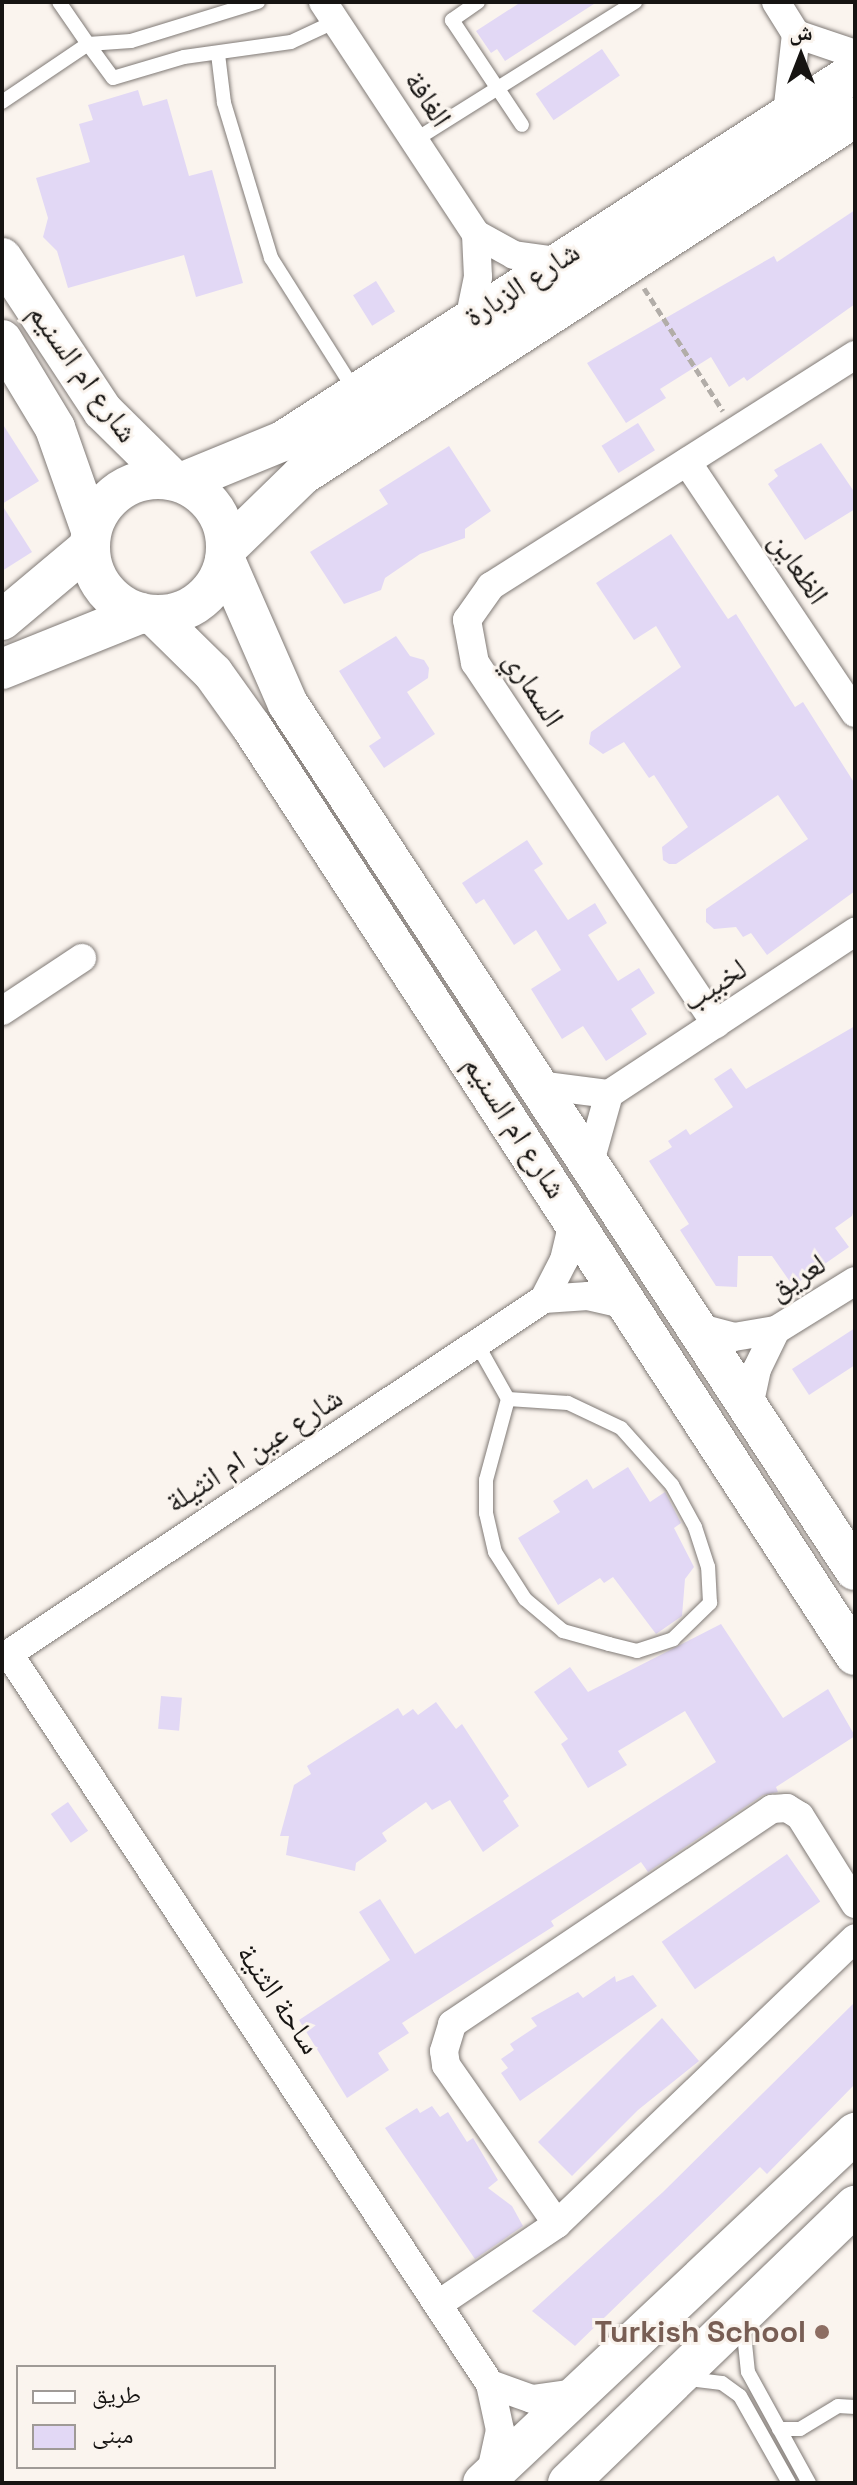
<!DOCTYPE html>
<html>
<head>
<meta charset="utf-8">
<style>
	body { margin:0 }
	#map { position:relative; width:857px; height:2485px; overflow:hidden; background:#faf4ee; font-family:"Space Grotesk","Noto Naskh Arabic",sans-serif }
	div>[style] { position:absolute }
	.building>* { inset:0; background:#e2d8f5; transform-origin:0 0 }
	.path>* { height:5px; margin-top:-2.5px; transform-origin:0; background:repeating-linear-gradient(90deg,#b2ada8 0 8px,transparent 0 12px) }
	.roads { filter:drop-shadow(0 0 2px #807a76) drop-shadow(0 0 2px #807a76) }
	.lane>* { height:14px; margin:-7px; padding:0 7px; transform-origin:7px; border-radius:7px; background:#fff }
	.street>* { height:28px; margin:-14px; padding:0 14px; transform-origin:14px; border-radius:14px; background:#fff }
	.secondary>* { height:40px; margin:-20px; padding:0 20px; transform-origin:20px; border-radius:20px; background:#fff }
	.secondary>.ring { margin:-20px; padding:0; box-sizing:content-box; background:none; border:40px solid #fff; border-radius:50% }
	.dots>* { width:22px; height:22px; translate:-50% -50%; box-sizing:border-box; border:4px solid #faf4ee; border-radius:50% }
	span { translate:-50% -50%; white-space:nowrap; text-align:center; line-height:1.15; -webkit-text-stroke:6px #faf4ee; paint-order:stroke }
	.street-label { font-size:30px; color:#161412 }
	.education-label { font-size:30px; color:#785e54; font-weight:700 }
	.right { translate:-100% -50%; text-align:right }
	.frame { position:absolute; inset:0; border:4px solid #161412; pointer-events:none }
	.legend { position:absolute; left:16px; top:2365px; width:260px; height:104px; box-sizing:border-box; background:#faf4ee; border:2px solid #9f9a96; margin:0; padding:10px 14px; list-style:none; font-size:24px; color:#161412 }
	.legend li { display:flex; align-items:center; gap:16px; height:40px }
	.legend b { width:40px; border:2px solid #9f9a96 }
	.north { position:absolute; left:761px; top:16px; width:80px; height:80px; -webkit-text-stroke:6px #faf4ee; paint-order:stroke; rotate:0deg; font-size:22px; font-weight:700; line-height:32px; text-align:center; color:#161412 }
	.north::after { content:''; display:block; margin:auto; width:28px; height:36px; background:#161412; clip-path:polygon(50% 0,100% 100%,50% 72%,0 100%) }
</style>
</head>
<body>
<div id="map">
	<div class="building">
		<i style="clip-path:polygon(521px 2px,597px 2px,505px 61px,497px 49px,491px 53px,476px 31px)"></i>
		<i style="left:602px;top:49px;width:32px;height:80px;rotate:56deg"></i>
		<i style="clip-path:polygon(138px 90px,143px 106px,167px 99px,189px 176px,212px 170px,243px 283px,196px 297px,184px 255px,68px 288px,57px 251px,43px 237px,48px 218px,36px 178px,90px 162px,79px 124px,93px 120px,88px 105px)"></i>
		<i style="clip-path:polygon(855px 210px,855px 304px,747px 381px,744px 377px,729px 387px,711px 357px,660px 389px,666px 398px,626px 423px,587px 363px,774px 256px,777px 262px)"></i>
		<i style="left:376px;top:281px;width:36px;height:27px;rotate:58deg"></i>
		<i style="clip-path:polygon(2px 423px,39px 481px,2px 504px)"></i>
		<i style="left:638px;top:423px;width:32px;height:43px;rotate:58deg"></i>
		<i style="clip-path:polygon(821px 443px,855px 493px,855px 509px,805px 540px,768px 484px,778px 476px,774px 470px)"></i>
		<i style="clip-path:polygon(449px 446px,491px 511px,465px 529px,465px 538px,420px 554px,385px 578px,381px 590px,344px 604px,310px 552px,388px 504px,379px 490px)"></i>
		<i style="clip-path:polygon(2px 505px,32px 552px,2px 571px)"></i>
		<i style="clip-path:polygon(671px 534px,728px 619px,736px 614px,795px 707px,803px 702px,855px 784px,855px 891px,767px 955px,751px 933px,743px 937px,736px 927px,714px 929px,706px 922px,706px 909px,808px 839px,778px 795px,676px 864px,669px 864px,663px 860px,662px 847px,688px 827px,654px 775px,649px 778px,624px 742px,603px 754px,589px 744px,591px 732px,681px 667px,656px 626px,634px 640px,596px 583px)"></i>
		<i style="clip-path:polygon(396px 636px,410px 656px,424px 660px,429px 668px,428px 678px,407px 692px,435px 734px,384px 768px,369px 746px,381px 738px,339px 671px)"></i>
		<i style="clip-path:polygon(527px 840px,543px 864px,534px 870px,568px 920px,595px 903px,607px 923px,588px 935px,618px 981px,639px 968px,655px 993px,631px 1009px,647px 1034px,606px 1061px,583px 1026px,562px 1039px,531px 989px,561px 970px,536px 930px,514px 945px,484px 899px,476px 904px,462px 883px)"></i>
		<i style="clip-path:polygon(855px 1026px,855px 1206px,852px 1216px,835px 1228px,849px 1247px,793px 1286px,772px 1256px,738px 1256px,737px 1287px,716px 1286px,680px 1230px,689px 1224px,649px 1161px,672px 1147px,668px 1141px,686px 1129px,690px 1135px,733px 1107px,714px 1079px,731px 1068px,746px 1089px)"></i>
		<i style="clip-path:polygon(855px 1328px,855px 1365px,809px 1395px,792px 1369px)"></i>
		<i style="clip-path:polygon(628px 1467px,650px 1502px,665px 1492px,681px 1523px,674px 1528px,694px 1567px,685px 1579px,682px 1616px,656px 1634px,613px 1577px,604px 1583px,600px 1578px,558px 1605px,518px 1538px,560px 1512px,553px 1501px,587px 1479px,593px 1489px)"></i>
		<i style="clip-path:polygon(721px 1624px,783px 1718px,828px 1689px,855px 1736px,776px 1787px,778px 1792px,763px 1795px,648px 1872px,641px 1862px,551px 1921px,554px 1926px,402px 2023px,409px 2033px,378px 2053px,389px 2070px,347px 2098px,299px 2020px,390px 1960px,359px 1912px,380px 1899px,415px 1954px,716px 1762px,685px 1711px,618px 1751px,627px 1765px,588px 1788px,561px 1744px,568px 1739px,534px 1692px,570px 1667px,588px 1692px)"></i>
		<i style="left:161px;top:1696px;width:21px;height:33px;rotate:5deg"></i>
		<i style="clip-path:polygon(436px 1702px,456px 1729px,462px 1724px,509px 1796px,503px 1801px,519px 1826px,483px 1852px,450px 1800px,432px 1810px,426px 1802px,382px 1833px,387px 1841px,356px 1863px,355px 1871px,286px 1855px,289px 1836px,280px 1836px,294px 1785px,311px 1774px,307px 1766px,398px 1708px,403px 1716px,413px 1709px,418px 1715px)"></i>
		<i style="left:68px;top:1802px;width:35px;height:21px;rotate:55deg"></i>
		<i style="left:787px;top:1854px;width:58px;height:153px;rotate:55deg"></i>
		<i style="clip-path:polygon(633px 1975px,657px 2006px,520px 2101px,501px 2073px,508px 2068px,501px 2059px,514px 2050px,510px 2044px,537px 2026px,531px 2018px,578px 1992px,583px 1998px,615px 1976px,616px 1982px)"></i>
		<i style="clip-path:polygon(855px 2002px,855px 2084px,767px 2174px,760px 2167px,575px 2346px,532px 2311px,663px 2192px)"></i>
		<i style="clip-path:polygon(662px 2018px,699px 2061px,638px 2110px,572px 2176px,538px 2142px)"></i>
		<i style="clip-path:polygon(432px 2106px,440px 2117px,448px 2112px,467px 2142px,473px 2138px,498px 2180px,488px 2188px,512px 2206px,523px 2226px,475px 2259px,385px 2128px,417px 2108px,420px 2113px)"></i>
	</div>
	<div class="path">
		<i style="left:644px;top:288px;width:146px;rotate:57.3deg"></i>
	</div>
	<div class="roads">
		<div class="lane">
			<i style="left:478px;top:2px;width:32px;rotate:145deg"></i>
			<i style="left:452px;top:20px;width:126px;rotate:56.3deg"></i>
			<i style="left:88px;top:44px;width:42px;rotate:53.7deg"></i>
			<i style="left:113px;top:78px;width:74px;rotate:-16.5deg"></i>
			<i style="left:184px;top:57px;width:108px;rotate:-8deg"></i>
			<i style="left:291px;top:42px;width:50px;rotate:-25deg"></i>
			<i style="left:88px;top:44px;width:43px;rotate:-4deg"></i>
			<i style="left:131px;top:41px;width:133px;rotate:-17.1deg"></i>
			<i style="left:218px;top:54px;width:49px;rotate:83deg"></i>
			<i style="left:224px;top:103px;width:162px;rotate:73.1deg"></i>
			<i style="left:271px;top:258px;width:157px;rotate:57.7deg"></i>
			<i style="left:2px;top:102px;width:104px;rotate:-34deg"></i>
			<i style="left:88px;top:44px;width:51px;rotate:-124.6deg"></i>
			<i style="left:415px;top:140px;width:260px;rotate:-32.1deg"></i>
			<i style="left:477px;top:1344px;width:63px;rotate:60.6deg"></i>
			<i style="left:508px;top:1399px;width:84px;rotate:105.2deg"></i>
			<i style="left:486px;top:1480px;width:33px;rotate:90deg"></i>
			<i style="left:486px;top:1513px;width:40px;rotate:77deg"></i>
			<i style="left:495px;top:1552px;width:56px;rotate:57.4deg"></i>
			<i style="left:525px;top:1599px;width:50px;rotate:40.1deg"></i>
			<i style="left:563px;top:1631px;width:48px;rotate:15.8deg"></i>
			<i style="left:609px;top:1644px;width:29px;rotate:14deg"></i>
			<i style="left:637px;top:1651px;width:38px;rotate:-18deg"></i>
			<i style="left:673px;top:1639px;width:52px;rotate:-44.2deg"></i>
			<i style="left:710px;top:1603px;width:36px;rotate:-93deg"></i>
			<i style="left:708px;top:1567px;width:42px;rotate:-108deg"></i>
			<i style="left:695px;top:1527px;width:48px;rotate:-118.7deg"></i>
			<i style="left:672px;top:1485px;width:76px;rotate:-131.8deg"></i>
			<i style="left:621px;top:1428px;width:59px;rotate:-154.7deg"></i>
			<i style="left:568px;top:1403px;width:60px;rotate:-176.2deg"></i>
			<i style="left:743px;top:2324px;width:48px;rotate:84.1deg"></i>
			<i style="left:748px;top:2372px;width:127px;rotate:61.2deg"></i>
			<i style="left:689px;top:2379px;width:33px;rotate:7deg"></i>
			<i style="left:722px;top:2383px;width:22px;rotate:36deg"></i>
			<i style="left:740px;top:2396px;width:100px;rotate:60.6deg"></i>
			<i style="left:779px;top:2429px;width:21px"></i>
			<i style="left:800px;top:2429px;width:44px;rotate:-31.2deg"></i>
			<i style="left:838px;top:2406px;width:17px;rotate:3deg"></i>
		</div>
		<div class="street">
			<i style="left:323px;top:2px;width:278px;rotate:56.6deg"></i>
			<i style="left:476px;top:234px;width:43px;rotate:28.9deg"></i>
			<i style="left:514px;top:255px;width:42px;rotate:8.1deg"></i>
			<i style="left:776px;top:2px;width:38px;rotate:58deg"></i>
			<i style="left:796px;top:34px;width:62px;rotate:18.7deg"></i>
			<i style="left:787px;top:114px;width:81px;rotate:-83.6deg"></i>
			<i style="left:469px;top:320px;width:44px;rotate:-78.2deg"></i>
			<i style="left:478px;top:277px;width:43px;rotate:-92.7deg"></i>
			<i style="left:687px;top:462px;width:302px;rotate:56.2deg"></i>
			<i style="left:2px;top:1011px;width:96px;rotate:-33.5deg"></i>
			<i style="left:716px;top:1024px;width:434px;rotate:-123.7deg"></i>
			<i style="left:475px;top:663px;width:44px;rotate:-100.5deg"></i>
			<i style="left:467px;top:620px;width:42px;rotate:-54.8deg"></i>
			<i style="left:491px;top:586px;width:431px;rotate:-32.4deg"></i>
			<i style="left:538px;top:1085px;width:72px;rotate:7.2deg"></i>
			<i style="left:609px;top:1094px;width:295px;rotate:-33.4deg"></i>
			<i style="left:590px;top:1162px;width:71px;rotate:-74.4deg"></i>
			<i style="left:544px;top:1299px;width:44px;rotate:-62.9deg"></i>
			<i style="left:564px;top:1260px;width:43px;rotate:-76.6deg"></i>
			<i style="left:693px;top:1326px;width:42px;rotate:15deg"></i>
			<i style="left:734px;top:1337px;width:43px;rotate:-9.5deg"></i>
			<i style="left:776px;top:1330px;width:93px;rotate:-31.8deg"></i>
			<i style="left:748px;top:1411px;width:43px;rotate:-77.9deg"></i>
			<i style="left:757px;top:1369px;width:43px;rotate:-64deg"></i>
			<i style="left:9px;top:1654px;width:874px;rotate:56.62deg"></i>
			<i style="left:490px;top:2384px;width:47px;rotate:77.7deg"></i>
			<i style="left:500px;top:2430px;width:47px;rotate:102.3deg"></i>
			<i style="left:2px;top:1658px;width:650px;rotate:-33.52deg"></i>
			<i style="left:544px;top:1299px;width:44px;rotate:-3.9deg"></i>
			<i style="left:588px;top:1296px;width:44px;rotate:13.1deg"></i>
			<i style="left:557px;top:2224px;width:194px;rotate:-124.9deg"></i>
			<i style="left:446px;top:2065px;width:14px;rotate:-98deg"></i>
			<i style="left:444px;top:2051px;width:28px;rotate:-73deg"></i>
			<i style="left:452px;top:2024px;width:386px;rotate:-33.9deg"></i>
			<i style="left:772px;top:1809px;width:15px;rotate:-4deg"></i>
			<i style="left:787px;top:1808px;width:15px;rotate:32deg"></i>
			<i style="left:800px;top:1816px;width:104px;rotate:58deg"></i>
			<i style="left:440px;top:2303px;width:141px;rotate:-34deg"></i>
			<i style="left:557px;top:2224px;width:413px;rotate:-43.8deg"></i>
			<i style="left:490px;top:2384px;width:45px;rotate:19.7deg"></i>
			<i style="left:532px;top:2399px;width:43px;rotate:-7.9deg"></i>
		</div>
		<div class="secondary">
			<i style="left:2px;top:258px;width:183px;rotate:56.6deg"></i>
			<i style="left:103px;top:411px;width:97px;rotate:44.6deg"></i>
			<i style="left:2px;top:340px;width:103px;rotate:58.9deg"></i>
			<i style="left:55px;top:428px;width:108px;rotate:70.6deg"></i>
			<i class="ring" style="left:90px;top:479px;width:96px;height:96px"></i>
			<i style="left:183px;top:482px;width:108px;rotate:-22.3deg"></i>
			<i style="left:283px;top:441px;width:681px;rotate:-32.83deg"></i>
			<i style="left:227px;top:548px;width:105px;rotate:-44.2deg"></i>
			<i style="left:302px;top:475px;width:659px;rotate:-32.92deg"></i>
			<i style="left:225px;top:560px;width:157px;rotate:66.4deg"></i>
			<i style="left:288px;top:704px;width:1035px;rotate:56.79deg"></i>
			<i style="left:154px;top:615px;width:83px;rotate:44.5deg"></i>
			<i style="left:213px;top:673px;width:65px;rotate:54.4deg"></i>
			<i style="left:251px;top:726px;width:1108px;rotate:56.97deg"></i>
			<i style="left:2px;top:620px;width:114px;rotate:-40deg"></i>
			<i style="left:2px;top:669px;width:150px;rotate:-21.9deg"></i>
			<i style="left:483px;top:2483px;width:511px;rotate:-43.25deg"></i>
			<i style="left:568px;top:2483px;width:399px;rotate:-44deg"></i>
		</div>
	</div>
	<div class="dots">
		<i style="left:822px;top:2332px;background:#8d6e63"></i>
	</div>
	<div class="street-label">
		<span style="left:428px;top:99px;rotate:57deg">الغافة</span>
		<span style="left:522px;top:284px;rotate:-33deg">شارع الزبارة</span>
		<span style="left:83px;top:373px;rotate:54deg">شارع ام السنيم</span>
		<span style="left:799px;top:568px;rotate:56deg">الظعاين</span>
		<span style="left:534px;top:689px;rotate:57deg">السماري</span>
		<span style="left:714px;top:985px;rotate:-33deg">لخبيب</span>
		<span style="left:515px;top:1127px;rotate:57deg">شارع ام السنيم</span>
		<span style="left:797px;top:1277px;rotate:-32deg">لعريق</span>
		<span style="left:254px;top:1450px;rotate:-33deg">شارع عين ام انثيلة</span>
		<span style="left:279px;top:1999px;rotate:56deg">ساحة الثنية</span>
	</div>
	<div class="education-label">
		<span class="right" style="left:806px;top:2332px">Turkish School</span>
	</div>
	<div class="frame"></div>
	<ul class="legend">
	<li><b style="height:10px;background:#fff"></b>طريق</li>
	<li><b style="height:22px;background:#e2d8f5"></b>مبنى</li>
	</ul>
	<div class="north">ش</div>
</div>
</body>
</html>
